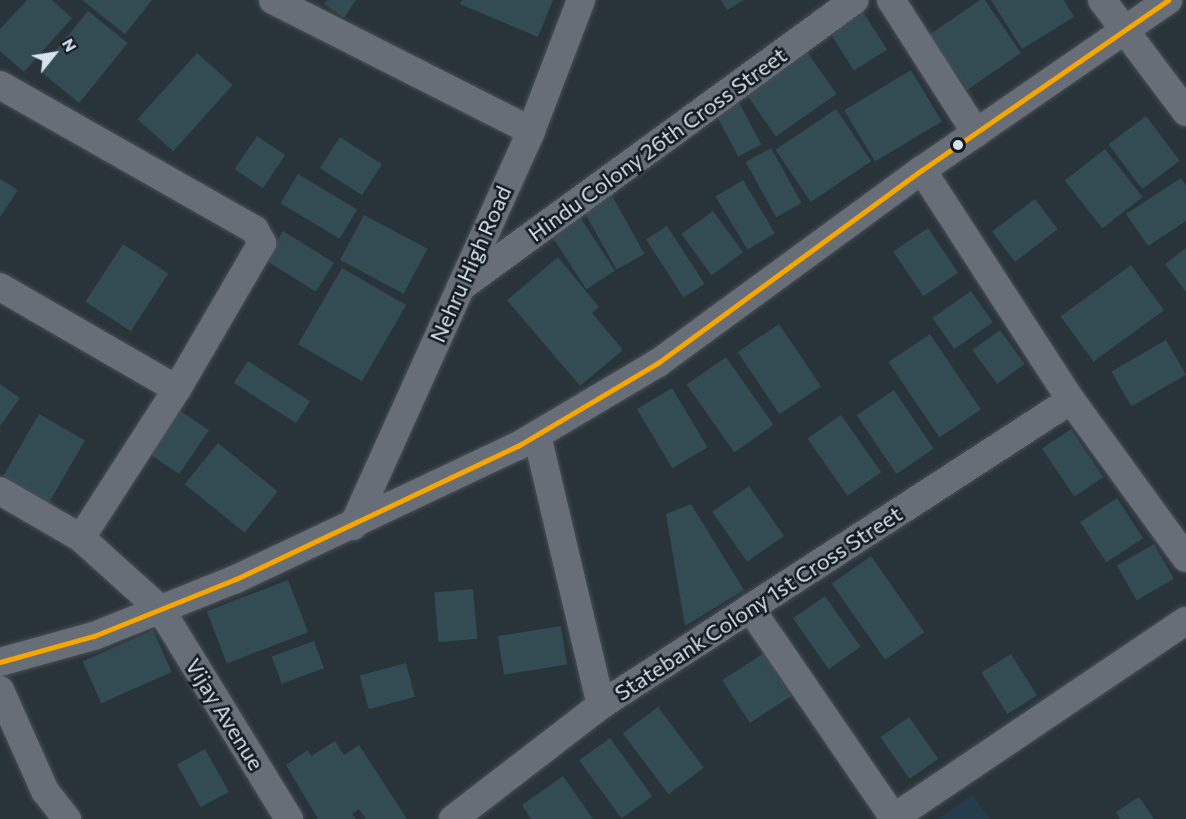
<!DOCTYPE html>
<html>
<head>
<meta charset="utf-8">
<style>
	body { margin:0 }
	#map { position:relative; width:1186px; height:819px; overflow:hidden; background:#29333a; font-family:Commissioner,sans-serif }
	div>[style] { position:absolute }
	.built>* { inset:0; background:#253c4d }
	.building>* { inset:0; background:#334b52; transform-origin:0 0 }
	.roads { filter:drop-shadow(0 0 2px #474e55) drop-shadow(0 0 2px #474e55) }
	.minor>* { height:28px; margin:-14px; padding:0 14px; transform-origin:14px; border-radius:14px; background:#686e78 }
	.bus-1>* { height:4.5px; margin:-2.25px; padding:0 2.25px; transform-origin:2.25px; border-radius:2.25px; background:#f7a600 }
	.dots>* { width:16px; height:16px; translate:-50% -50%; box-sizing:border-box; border:3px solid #121a21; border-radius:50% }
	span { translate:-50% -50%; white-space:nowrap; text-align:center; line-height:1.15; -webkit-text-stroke:5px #121a21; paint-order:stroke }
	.street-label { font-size:22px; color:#d7e3ec }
	.north { position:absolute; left:24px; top:24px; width:60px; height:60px; -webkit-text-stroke:4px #121a21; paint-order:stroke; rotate:60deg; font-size:16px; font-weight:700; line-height:24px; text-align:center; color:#d7e3ec }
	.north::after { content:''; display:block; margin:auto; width:21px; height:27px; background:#d7e3ec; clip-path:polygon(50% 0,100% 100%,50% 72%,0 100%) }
</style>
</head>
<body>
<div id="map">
	<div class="built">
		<i style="clip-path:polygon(973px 795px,990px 819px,938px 819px)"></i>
	</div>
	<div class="building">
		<i style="clip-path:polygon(27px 0,52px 0,72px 18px,24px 72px,0 51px,0 29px)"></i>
		<i style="clip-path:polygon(82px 0,152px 0,125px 34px)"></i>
		<i style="clip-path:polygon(327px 0,356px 0,344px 18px,324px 4px)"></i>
		<i style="clip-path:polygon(462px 0,553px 0,538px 37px,460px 4px)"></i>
		<i style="clip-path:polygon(721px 0,744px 0,727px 10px)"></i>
		<i style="clip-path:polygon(980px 0,985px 0,1021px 53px,967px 90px,929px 35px)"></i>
		<i style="clip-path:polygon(991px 0,1064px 0,1074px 17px,1022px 49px)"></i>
		<i style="left:862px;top:10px;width:47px;height:39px;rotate:58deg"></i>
		<i style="left:88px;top:11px;width:51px;height:77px;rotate:39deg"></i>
		<i style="left:805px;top:49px;width:55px;height:74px;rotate:55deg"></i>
		<i style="left:197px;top:53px;width:48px;height:89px;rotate:42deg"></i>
		<i style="left:911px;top:70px;width:60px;height:78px;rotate:59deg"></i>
		<i style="left:734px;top:93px;width:58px;height:26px;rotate:62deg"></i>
		<i style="left:836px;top:109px;width:63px;height:73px;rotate:56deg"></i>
		<i style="left:1146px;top:116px;width:56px;height:47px;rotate:53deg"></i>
		<i style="left:257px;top:136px;width:34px;height:40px;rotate:34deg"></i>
		<i style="left:340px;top:137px;width:50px;height:37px;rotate:33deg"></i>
		<i style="left:771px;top:148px;width:63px;height:29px;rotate:61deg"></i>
		<i style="left:1105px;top:149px;width:61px;height:51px;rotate:52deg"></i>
		<i style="left:298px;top:174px;width:69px;height:34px;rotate:31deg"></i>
		<i style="clip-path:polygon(1181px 178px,1186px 185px,1186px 221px,1148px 246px,1126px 214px)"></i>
		<i style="clip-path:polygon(0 179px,18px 190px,0 217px)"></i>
		<i style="left:743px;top:180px;width:62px;height:32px;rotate:59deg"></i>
		<i style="left:610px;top:192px;width:71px;height:32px;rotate:61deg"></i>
		<i style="left:1035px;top:199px;width:38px;height:54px;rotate:53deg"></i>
		<i style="left:713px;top:211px;width:51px;height:39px;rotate:54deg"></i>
		<i style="left:364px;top:215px;width:72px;height:51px;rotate:28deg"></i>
		<i style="left:580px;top:217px;width:64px;height:34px;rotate:57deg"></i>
		<i style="left:667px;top:226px;width:69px;height:25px;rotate:57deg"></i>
		<i style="left:928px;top:228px;width:54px;height:42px;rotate:56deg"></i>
		<i style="left:283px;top:231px;width:60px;height:34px;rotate:32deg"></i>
		<i style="left:123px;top:244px;width:54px;height:69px;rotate:33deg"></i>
		<i style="clip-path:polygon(1186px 248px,1186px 292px,1165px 264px)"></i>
		<i style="clip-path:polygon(558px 257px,599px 307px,592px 313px,623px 350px,580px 386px,507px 300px)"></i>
		<i style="left:1131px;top:265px;width:56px;height:87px;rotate:54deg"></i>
		<i style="left:342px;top:268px;width:74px;height:88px;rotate:30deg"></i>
		<i style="left:971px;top:291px;width:38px;height:47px;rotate:55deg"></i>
		<i style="left:779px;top:324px;width:75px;height:50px;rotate:56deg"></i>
		<i style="left:1000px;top:330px;width:42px;height:34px;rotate:54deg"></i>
		<i style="left:930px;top:334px;width:91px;height:50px;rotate:56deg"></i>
		<i style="left:1166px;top:340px;width:40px;height:63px;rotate:60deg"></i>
		<i style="left:726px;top:357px;width:83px;height:48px;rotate:55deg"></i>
		<i style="left:248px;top:361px;width:74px;height:26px;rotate:33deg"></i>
		<i style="clip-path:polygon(0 384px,20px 398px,0 426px)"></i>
		<i style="left:672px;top:388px;width:69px;height:41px;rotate:59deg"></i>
		<i style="left:894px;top:390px;width:71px;height:45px;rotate:56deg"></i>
		<i style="left:179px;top:410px;width:36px;height:53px;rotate:34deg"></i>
		<i style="left:39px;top:414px;width:53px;height:72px;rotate:30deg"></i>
		<i style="left:841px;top:415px;width:70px;height:41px;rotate:55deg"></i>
		<i style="left:1071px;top:429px;width:58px;height:35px;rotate:56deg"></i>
		<i style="left:218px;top:443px;width:77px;height:53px;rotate:39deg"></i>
		<i style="left:749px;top:486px;width:61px;height:45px;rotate:55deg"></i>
		<i style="left:1117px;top:498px;width:48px;height:44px;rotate:57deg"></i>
		<i style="clip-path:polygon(691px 504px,744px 590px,685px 626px,666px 514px)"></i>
		<i style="left:1154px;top:544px;width:40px;height:43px;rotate:60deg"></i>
		<i style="left:871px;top:556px;width:93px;height:48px;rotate:55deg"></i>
		<i style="left:288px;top:580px;width:56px;height:87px;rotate:69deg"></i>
		<i style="left:473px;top:589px;width:50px;height:39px;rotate:85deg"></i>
		<i style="left:825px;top:596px;width:62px;height:39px;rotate:55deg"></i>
		<i style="left:561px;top:626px;width:39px;height:64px;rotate:81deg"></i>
		<i style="left:153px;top:630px;width:46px;height:77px;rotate:66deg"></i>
		<i style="left:314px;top:641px;width:29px;height:45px;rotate:70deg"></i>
		<i style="left:764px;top:653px;width:51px;height:50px;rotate:57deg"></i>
		<i style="left:1011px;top:654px;width:49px;height:35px;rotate:58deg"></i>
		<i style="left:406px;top:663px;width:35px;height:48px;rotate:75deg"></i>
		<i style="left:658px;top:707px;width:76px;height:44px;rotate:53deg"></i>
		<i style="left:909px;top:717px;width:51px;height:35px;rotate:55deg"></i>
		<i style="left:610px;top:738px;width:72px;height:38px;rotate:54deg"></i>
		<i style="clip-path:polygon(335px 741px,344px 755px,359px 745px,407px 819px,366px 819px,359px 809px,352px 814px,356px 819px,318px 819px,286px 765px,308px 750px,311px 756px)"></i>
		<i style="left:205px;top:749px;width:49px;height:32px;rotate:61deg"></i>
		<i style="clip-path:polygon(563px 776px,593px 819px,531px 819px,522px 805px)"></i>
		<i style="clip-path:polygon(1139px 797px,1154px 819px,1120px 819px,1116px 812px)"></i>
	</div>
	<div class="roads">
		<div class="minor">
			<i style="left:273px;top:0;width:289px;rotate:26.9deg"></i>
			<i style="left:891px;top:0;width:158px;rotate:57.4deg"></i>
			<i style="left:1102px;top:0;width:140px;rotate:53.1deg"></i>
			<i style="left:0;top:85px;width:293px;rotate:29.6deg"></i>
			<i style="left:255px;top:230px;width:15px;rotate:62deg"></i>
			<i style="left:262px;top:243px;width:169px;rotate:120.2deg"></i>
			<i style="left:177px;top:389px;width:177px;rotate:122.8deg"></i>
			<i style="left:922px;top:170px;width:274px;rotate:57.1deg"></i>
			<i style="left:1071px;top:400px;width:195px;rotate:54deg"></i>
			<i style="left:0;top:287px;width:204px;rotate:30deg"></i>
			<i style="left:461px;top:287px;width:487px;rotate:-36.1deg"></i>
			<i style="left:537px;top:435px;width:277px;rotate:76.7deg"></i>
			<i style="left:0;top:491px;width:94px;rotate:30.1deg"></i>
			<i style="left:81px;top:538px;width:108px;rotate:42deg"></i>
			<i style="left:161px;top:610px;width:245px;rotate:58.5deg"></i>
			<i style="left:353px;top:526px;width:433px;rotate:-65.7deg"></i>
			<i style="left:531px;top:131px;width:140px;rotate:-69.1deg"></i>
			<i style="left:750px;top:608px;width:255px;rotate:55.6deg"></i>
			<i style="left:0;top:662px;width:98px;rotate:-15.5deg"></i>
			<i style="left:94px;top:636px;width:153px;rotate:-21.9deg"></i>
			<i style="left:236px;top:579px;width:312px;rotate:-25.3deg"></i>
			<i style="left:518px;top:446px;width:163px;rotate:-30.7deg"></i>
			<i style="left:658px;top:363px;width:327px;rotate:-36.2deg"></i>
			<i style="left:922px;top:170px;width:299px;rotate:-34.6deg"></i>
			<i style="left:0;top:690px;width:111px;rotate:66deg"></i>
			<i style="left:45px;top:791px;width:36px;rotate:52deg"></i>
			<i style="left:453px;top:819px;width:187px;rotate:-37.6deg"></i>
			<i style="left:601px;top:705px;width:560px;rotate:-32.98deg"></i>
			<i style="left:892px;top:819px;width:354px;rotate:-34deg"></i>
		</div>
	</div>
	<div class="bus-1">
		<i style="left:0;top:662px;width:98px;rotate:-15.5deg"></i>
		<i style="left:94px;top:636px;width:153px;rotate:-21.9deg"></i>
		<i style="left:236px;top:579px;width:312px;rotate:-25.3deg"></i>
		<i style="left:518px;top:446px;width:163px;rotate:-30.7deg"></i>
		<i style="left:658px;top:363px;width:327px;rotate:-36.2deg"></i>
		<i style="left:922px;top:170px;width:299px;rotate:-34.6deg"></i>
	</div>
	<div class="dots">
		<i style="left:958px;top:145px;background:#d7e3ec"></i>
	</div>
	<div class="street-label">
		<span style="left:657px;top:144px;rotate:-36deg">Hindu Colony 26th Cross Street</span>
		<span style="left:470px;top:264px;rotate:-66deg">Nehru High Road</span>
		<span style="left:758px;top:603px;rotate:-33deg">Statebank Colony 1st Cross Street</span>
		<span style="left:225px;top:714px;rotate:58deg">Vijay Avenue</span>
	</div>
	<div class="north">N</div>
</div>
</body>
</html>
